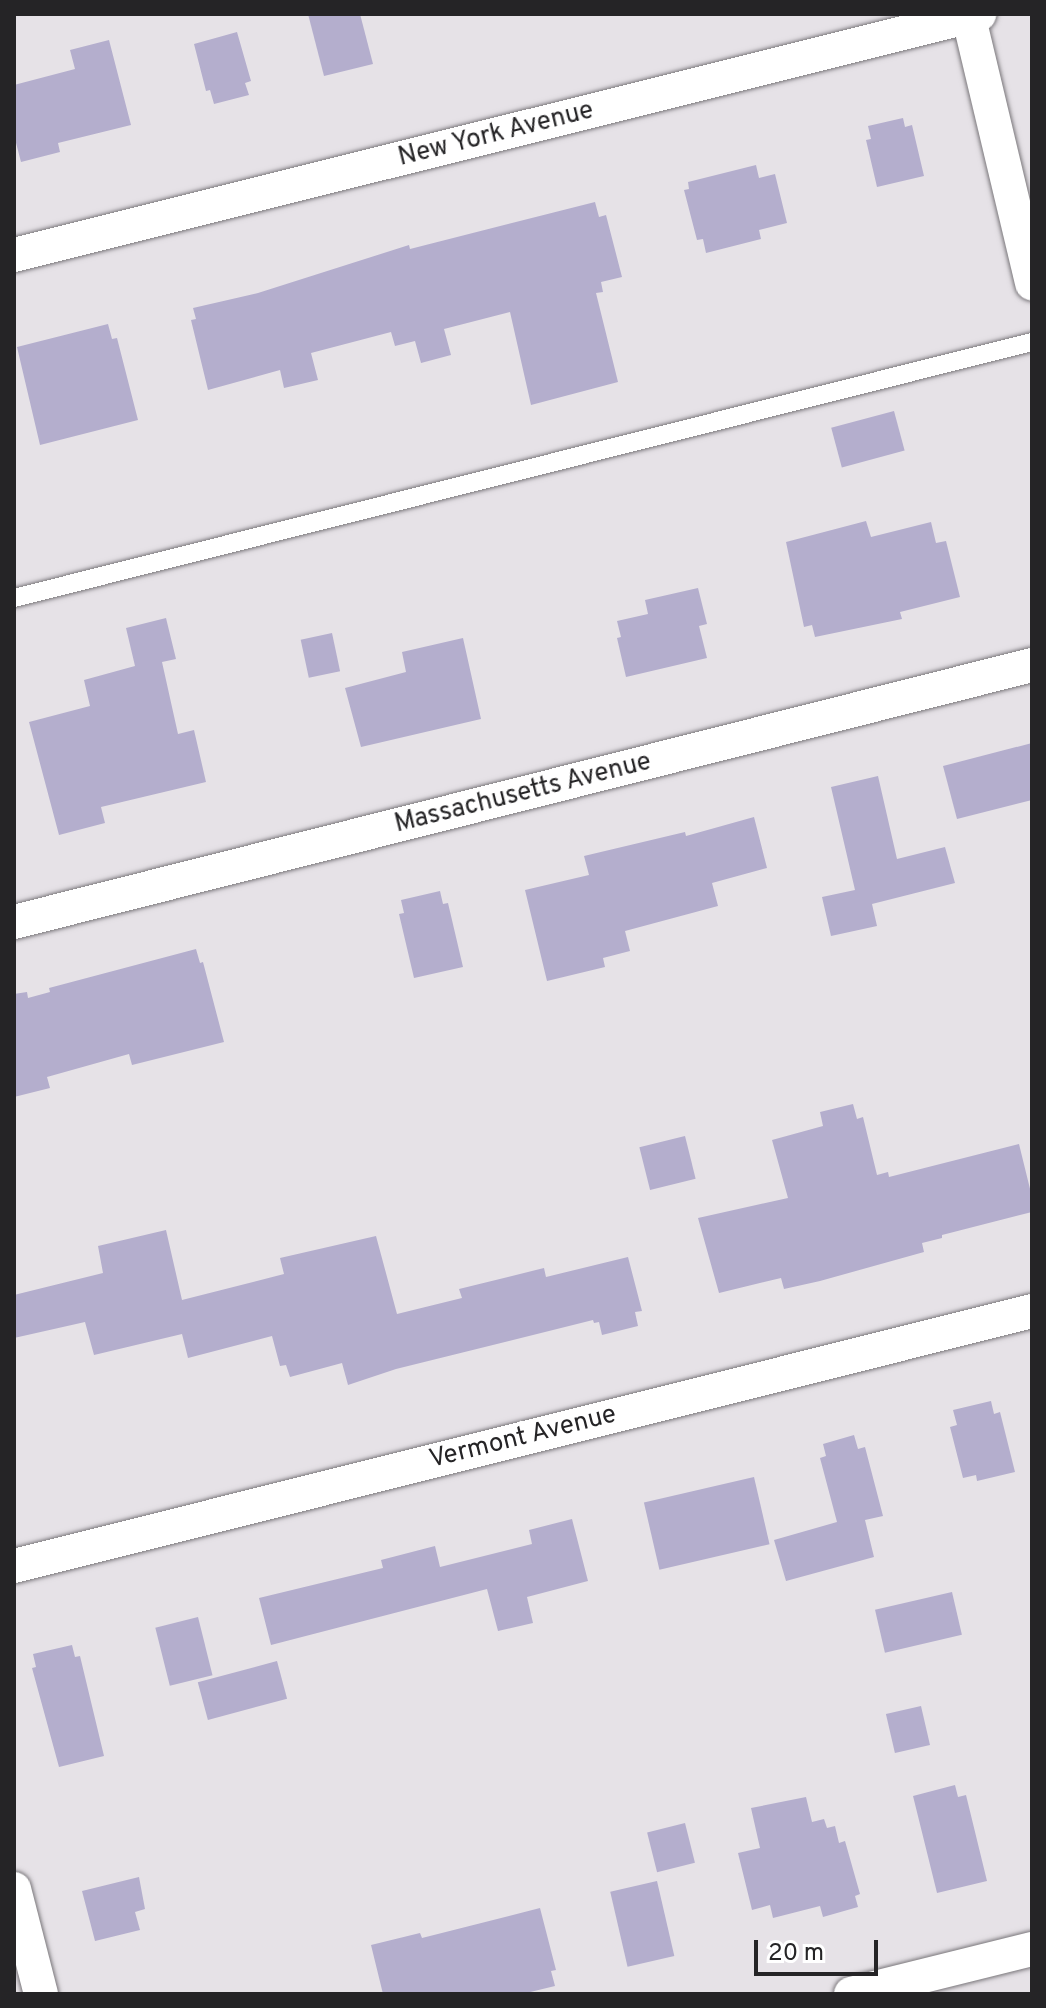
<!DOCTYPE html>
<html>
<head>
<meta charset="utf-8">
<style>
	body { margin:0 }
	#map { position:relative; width:1046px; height:2008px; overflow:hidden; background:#e6e2e7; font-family:Overpass,sans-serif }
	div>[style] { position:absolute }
	.building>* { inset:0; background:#b4aecd; transform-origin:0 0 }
	.roads { filter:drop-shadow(0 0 2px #7a777b) drop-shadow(0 0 2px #7a777b) }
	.lane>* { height:18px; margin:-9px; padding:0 9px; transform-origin:9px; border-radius:9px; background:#fff }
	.street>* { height:34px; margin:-17px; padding:0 17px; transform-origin:17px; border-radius:17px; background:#fff }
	span { translate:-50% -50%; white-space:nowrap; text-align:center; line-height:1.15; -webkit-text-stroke:6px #fff; paint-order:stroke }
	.street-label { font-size:26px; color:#252426 }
	.frame { position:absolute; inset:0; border:16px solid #252426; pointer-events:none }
	.scale { position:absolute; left:754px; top:1940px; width:124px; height:36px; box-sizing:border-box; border:4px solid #252426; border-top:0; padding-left:10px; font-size:24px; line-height:28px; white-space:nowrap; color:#252426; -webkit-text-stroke:6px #fff; paint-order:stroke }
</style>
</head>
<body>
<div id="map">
	<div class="building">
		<i style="clip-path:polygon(308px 14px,360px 14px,373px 64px,324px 76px)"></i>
		<i style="clip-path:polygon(237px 32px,251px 81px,245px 83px,249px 95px,214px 104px,210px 90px,206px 91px,194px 44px)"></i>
		<i style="clip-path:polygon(109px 40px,131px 125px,58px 143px,60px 152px,21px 162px,14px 135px,14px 85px,75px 69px,70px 50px)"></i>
		<i style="clip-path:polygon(903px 118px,905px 127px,912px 125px,924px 176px,877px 187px,866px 140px,871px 139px,868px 126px)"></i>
		<i style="clip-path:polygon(756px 165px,759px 178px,775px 174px,787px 223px,759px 230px,761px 239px,706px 253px,703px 239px,697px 240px,684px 190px,689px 189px,688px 182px)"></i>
		<i style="clip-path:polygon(595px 202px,599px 217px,606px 215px,622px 277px,601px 282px,603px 292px,596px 293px,618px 382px,531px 405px,510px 312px,444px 329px,451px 355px,421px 363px,415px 341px,395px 346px,391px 332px,311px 353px,318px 380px,284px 388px,280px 370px,208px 390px,191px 320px,196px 319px,193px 308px,258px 293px,409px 245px,410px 249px)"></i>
		<i style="clip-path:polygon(108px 324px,112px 339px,117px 338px,138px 420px,40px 445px,17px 347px)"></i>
		<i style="left:894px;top:411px;width:41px;height:65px;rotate:75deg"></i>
		<i style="clip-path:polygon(866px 521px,871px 537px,931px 522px,936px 543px,946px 541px,960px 597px,900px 612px,902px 619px,815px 637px,812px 625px,804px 627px,786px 542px)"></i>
		<i style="clip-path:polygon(698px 588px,707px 624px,699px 626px,707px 658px,626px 677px,617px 638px,621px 637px,617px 621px,648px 614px,645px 600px)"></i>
		<i style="clip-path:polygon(166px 618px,176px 659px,162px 662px,178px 734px,194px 730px,206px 782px,101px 807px,105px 823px,59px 835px,29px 722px,90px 706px,84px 680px,135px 666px,126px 628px)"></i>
		<i style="left:332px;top:633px;width:39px;height:32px;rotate:78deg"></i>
		<i style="clip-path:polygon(463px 638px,481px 719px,361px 747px,345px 688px,406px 672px,402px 652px)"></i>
		<i style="clip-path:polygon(1032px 743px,1032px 800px,957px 819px,943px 766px)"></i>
		<i style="clip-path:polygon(878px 776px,897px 859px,945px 847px,955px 883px,872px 904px,877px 926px,831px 936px,822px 897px,855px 890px,831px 787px)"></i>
		<i style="clip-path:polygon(754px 817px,767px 868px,712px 883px,718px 906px,625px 931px,630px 951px,603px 958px,605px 967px,547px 981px,525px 890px,589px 875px,584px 856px,685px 832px,686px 836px)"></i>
		<i style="clip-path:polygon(440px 891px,443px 904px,448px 903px,463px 967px,414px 978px,399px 914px,404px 913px,401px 900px)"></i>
		<i style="clip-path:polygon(196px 949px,200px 963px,203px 962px,224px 1042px,132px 1065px,129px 1054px,47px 1077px,50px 1088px,14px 1097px,14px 994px,27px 992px,28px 998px,50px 992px,49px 988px)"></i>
		<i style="clip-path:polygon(853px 1104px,857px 1119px,863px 1117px,877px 1175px,888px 1172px,889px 1177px,1019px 1144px,1032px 1197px,1032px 1212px,942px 1235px,942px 1238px,922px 1243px,924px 1252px,820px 1281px,784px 1289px,781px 1278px,719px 1293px,698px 1218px,788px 1198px,772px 1140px,823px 1126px,820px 1112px)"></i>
		<i style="left:685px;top:1136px;width:44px;height:47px;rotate:76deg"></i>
		<i style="clip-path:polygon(166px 1230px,182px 1300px,284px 1274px,280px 1258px,376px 1236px,397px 1314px,462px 1298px,459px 1289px,544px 1268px,546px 1277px,628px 1257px,642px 1311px,635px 1312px,638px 1326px,602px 1335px,599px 1322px,594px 1323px,593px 1320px,396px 1369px,348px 1385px,342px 1363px,290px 1377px,286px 1365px,280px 1366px,272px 1336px,188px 1358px,182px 1334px,94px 1355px,85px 1322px,14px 1338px,14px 1295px,103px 1273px,98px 1246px)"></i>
		<i style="clip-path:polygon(991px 1401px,994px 1414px,1000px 1412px,1015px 1472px,977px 1481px,976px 1475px,963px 1478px,950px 1427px,957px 1425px,953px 1410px)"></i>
		<i style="clip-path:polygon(854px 1435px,858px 1449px,865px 1447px,883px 1516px,865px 1520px,874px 1557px,786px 1581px,774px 1540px,837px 1522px,820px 1458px,826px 1456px,823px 1444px)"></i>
		<i style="left:754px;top:1477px;width:69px;height:113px;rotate:77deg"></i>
		<i style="clip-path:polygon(572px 1519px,588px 1581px,527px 1597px,533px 1623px,498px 1631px,487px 1589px,271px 1645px,259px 1598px,383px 1568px,381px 1560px,435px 1546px,440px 1567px,532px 1544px,529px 1530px)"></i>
		<i style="left:952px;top:1592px;width:44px;height:79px;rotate:77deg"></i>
		<i style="left:198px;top:1617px;width:60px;height:44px;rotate:76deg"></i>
		<i style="clip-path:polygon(72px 1645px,75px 1657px,80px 1656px,104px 1756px,59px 1767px,32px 1668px,36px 1667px,33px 1654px)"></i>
		<i style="left:277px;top:1661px;width:39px;height:82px;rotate:75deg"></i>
		<i style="left:921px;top:1706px;width:40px;height:36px;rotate:77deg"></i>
		<i style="clip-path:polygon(955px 1785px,958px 1797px,966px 1795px,987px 1881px,937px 1893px,913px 1796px)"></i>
		<i style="clip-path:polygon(806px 1797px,812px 1822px,824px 1819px,827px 1828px,835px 1826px,839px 1843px,845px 1841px,860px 1894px,855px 1896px,858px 1907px,823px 1917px,820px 1906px,773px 1918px,770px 1905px,752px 1910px,738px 1853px,760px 1848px,751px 1808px)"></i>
		<i style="left:685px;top:1823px;width:41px;height:39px;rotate:76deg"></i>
		<i style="clip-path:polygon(139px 1877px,145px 1909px,135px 1912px,140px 1930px,95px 1941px,82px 1891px)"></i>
		<i style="left:657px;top:1881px;width:77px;height:48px;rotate:77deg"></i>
		<i style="clip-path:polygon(540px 1908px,556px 1970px,551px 1971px,555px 1986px,522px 1994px,383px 1994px,371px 1945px,420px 1933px,422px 1938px)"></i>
	</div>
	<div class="roads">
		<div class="lane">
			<i style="left:14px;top:598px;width:1050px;rotate:-14.12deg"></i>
		</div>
		<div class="street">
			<i style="left:968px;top:14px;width:277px;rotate:76.6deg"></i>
			<i style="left:14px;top:255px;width:995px;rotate:-14.02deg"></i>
			<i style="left:14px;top:922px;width:1050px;rotate:-14.17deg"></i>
			<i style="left:14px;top:1566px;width:1049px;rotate:-14.06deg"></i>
			<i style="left:14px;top:1889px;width:108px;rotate:75.6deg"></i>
			<i style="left:851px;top:1994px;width:187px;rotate:-14deg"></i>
		</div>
	</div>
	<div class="street-label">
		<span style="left:496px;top:135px;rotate:-14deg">New York Avenue</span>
		<span style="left:523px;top:794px;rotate:-14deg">Massachusetts Avenue</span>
		<span style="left:523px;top:1438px;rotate:-14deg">Vermont Avenue</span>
	</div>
	<div class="frame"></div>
	<div class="scale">20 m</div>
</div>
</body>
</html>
